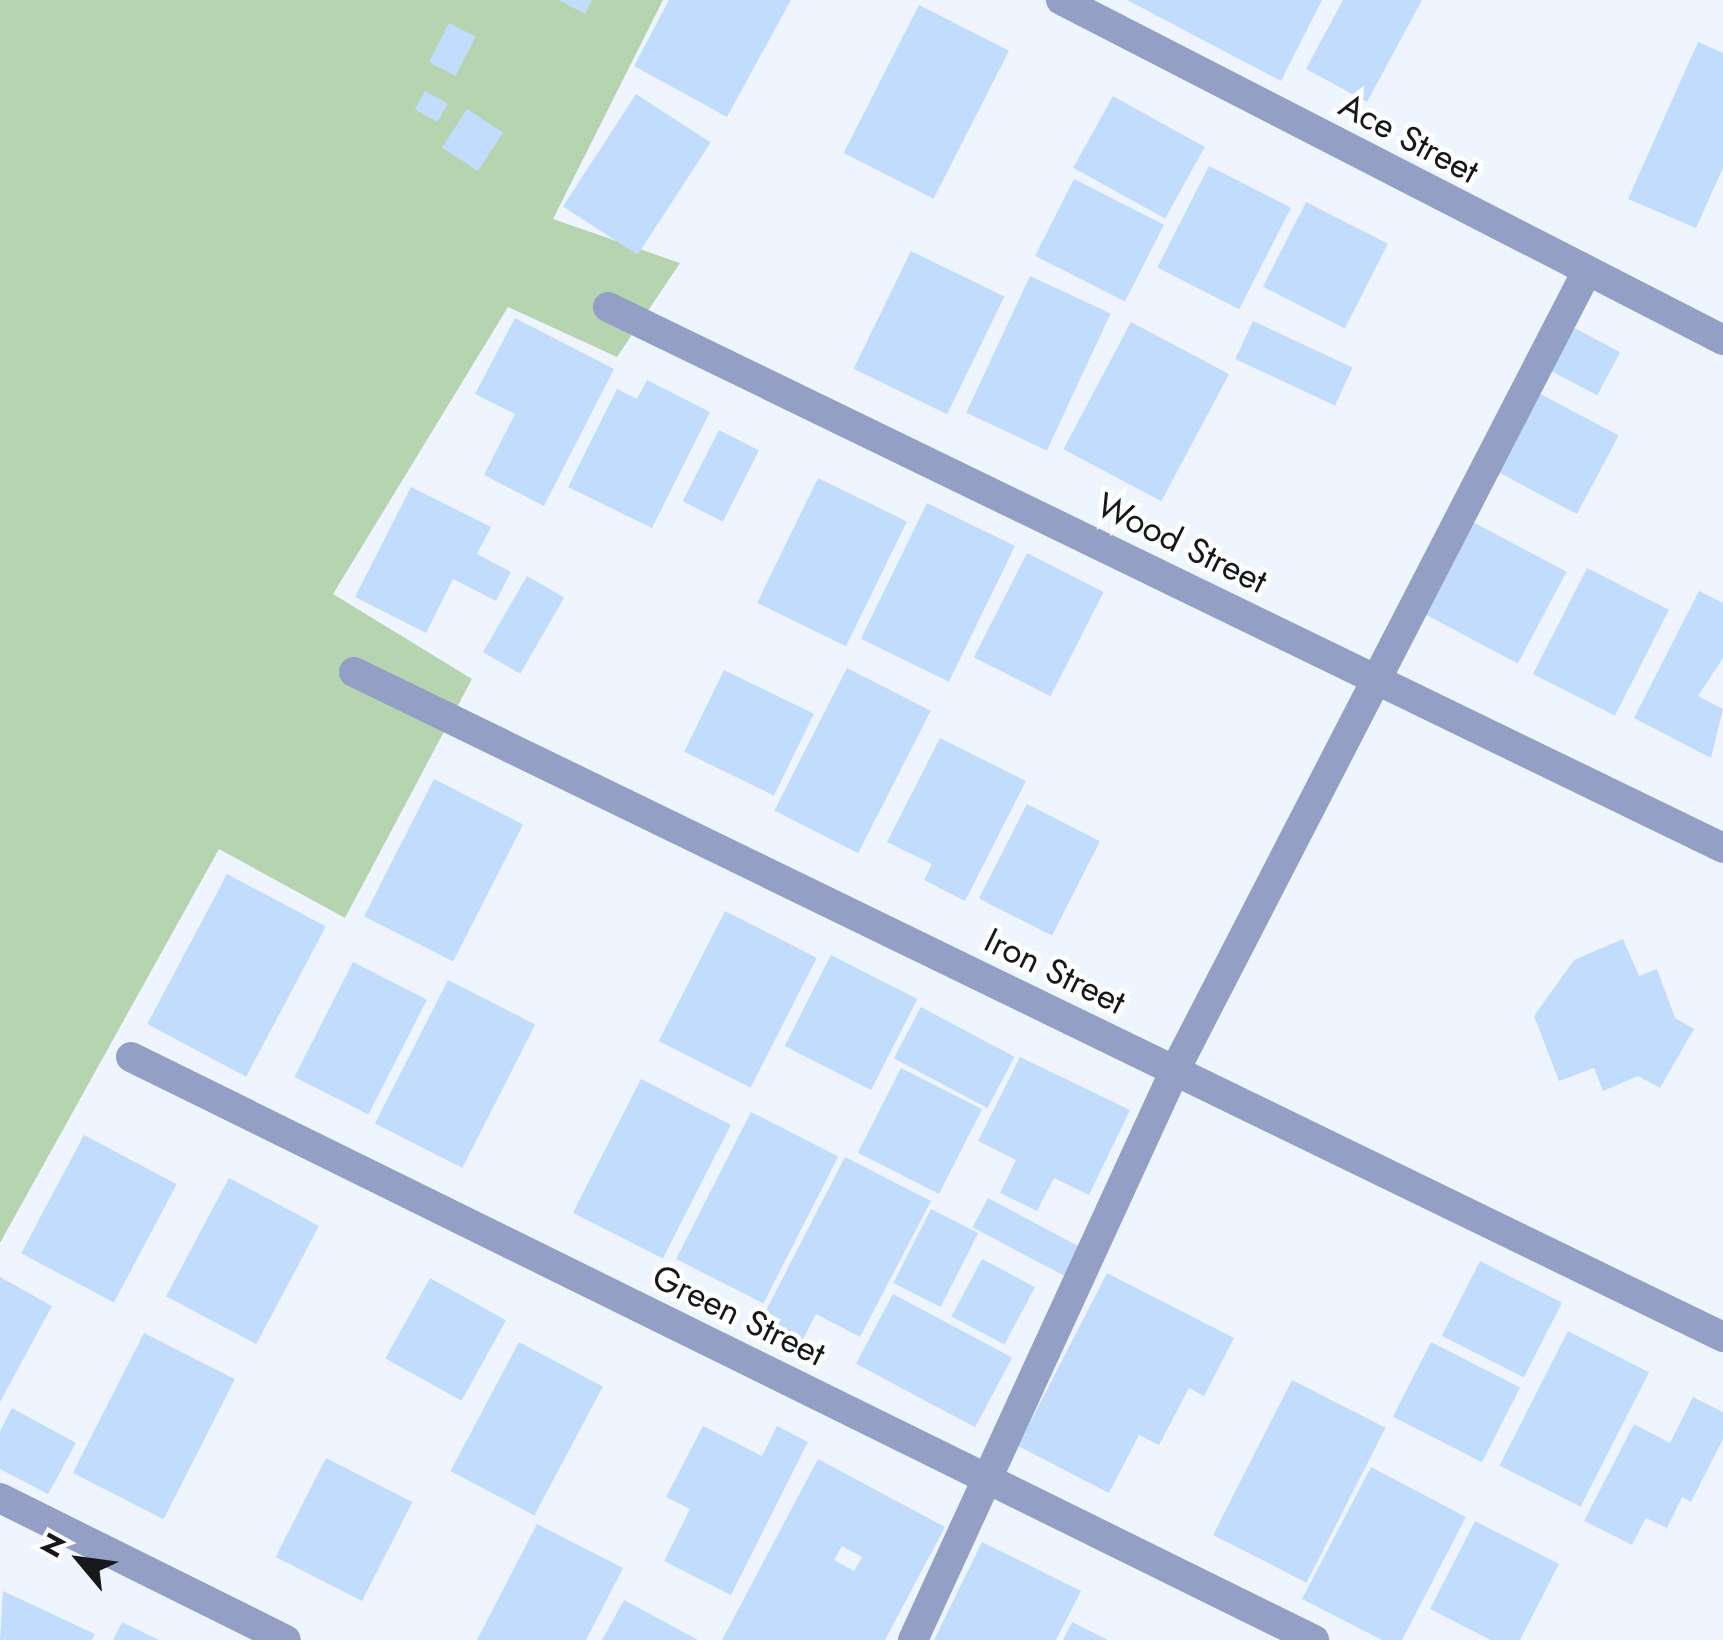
<!DOCTYPE html>
<html>
<head>
<meta charset="utf-8">
<style>
	body { margin:0 }
	#map { position:relative; width:1723px; height:1640px; overflow:hidden; background:#eff5fe; font-family:Jost,sans-serif }
	div>[style] { position:absolute }
	.green>* { inset:0; background:#b7d4b0 }
	.building>* { inset:0; background:#c2dcfd; transform-origin:0 0 }
	.minor>* { height:30px; margin:-15px; padding:0 15px; transform-origin:15px; border-radius:15px; background:#939fc5 }
	span { translate:-50% -50%; white-space:nowrap; text-align:center; line-height:1.15; -webkit-text-stroke:9px #fff; paint-order:stroke }
	.street-label { font-size:35px; color:#16181b }
	.north { position:absolute; left:30px; top:1510px; width:100px; height:100px; -webkit-text-stroke:8px #fff; paint-order:stroke; rotate:299deg; font-size:28px; font-weight:700; line-height:40px; text-align:center; color:#16181b }
	.north::after { content:''; display:block; margin:auto; width:35px; height:45px; background:#16181b; clip-path:polygon(50% 0,100% 100%,50% 72%,0 100%) }
</style>
</head>
<body>
<div id="map">
	<div class="green">
		<i style="clip-path:polygon(0 0,663px 0,553px 219px,680px 263px,617px 357px,508px 307px,333px 594px,472px 679px,345px 918px,219px 849px,0 1243px)"></i>
	</div>
	<div class="building">
		<i style="clip-path:polygon(559px 0,592px 0,585px 14px)"></i>
		<i style="clip-path:polygon(669px 0,791px 0,727px 117px,634px 66px)"></i>
		<i style="clip-path:polygon(1127px 0,1322px 0,1281px 81px)"></i>
		<i style="clip-path:polygon(1343px 0,1422px 0,1367px 102px,1306px 69px)"></i>
		<i style="left:919px;top:5px;width:101px;height:166px;rotate:27deg"></i>
		<i style="left:449px;top:23px;width:30px;height:44px;rotate:27deg"></i>
		<i style="clip-path:polygon(1698px 42px,1723px 53px,1723px 168px,1696px 228px,1628px 199px)"></i>
		<i style="left:425px;top:91px;width:26px;height:21px;rotate:29deg"></i>
		<i style="left:636px;top:94px;width:89px;height:134px;rotate:33deg"></i>
		<i style="left:1113px;top:96px;width:105px;height:82px;rotate:29deg"></i>
		<i style="left:467px;top:109px;width:43px;height:46px;rotate:33deg"></i>
		<i style="left:1209px;top:166px;width:92px;height:114px;rotate:27deg"></i>
		<i style="left:1074px;top:179px;width:101px;height:86px;rotate:27deg"></i>
		<i style="left:1306px;top:202px;width:92px;height:95px;rotate:27deg"></i>
		<i style="left:911px;top:251px;width:104px;height:131px;rotate:26deg"></i>
		<i style="left:1030px;top:276px;width:89px;height:151px;rotate:25deg"></i>
		<i style="clip-path:polygon(515px 318px,614px 369px,544px 506px,484px 475px,515px 414px,475px 394px)"></i>
		<i style="left:1253px;top:321px;width:110px;height:42px;rotate:25deg"></i>
		<i style="left:1131px;top:322px;width:111px;height:144px;rotate:28deg"></i>
		<i style="left:1569px;top:325px;width:58px;height:49px;rotate:28deg"></i>
		<i style="clip-path:polygon(647px 380px,710px 412px,652px 528px,568px 487px,617px 389px,637px 399px)"></i>
		<i style="left:1533px;top:390px;width:97px;height:89px;rotate:28deg"></i>
		<i style="left:719px;top:430px;width:45px;height:80px;rotate:27deg"></i>
		<i style="left:818px;top:478px;width:99px;height:139px;rotate:26deg"></i>
		<i style="clip-path:polygon(411px 487px,491px 527px,477px 554px,511px 572px,496px 601px,453px 579px,426px 633px,355px 597px)"></i>
		<i style="left:927px;top:503px;width:98px;height:151px;rotate:26deg"></i>
		<i style="left:1473px;top:522px;width:106px;height:104px;rotate:28deg"></i>
		<i style="left:1027px;top:553px;width:86px;height:117px;rotate:27deg"></i>
		<i style="left:1587px;top:568px;width:92px;height:119px;rotate:27deg"></i>
		<i style="left:527px;top:576px;width:43px;height:88px;rotate:30deg"></i>
		<i style="clip-path:polygon(1699px 591px,1723px 603px,1723px 658px,1698px 696px,1723px 709px,1711px 758px,1634px 718px)"></i>
		<i style="left:847px;top:668px;width:94px;height:160px;rotate:27deg"></i>
		<i style="left:724px;top:670px;width:100px;height:91px;rotate:26deg"></i>
		<i style="clip-path:polygon(940px 738px,1026px 781px,965px 901px,924px 880px,932px 864px,887px 842px)"></i>
		<i style="left:434px;top:779px;width:100px;height:154px;rotate:27deg"></i>
		<i style="left:1027px;top:804px;width:82px;height:106px;rotate:27deg"></i>
		<i style="left:227px;top:874px;width:112px;height:170px;rotate:28deg"></i>
		<i style="left:725px;top:911px;width:103px;height:146px;rotate:27deg"></i>
		<i style="clip-path:polygon(1623px 939px,1639px 976px,1657px 969px,1675px 1018px,1694px 1029px,1660px 1088px,1638px 1076px,1603px 1091px,1594px 1068px,1559px 1081px,1534px 1016px,1574px 960px)"></i>
		<i style="left:831px;top:955px;width:97px;height:102px;rotate:27deg"></i>
		<i style="left:353px;top:962px;width:83px;height:129px;rotate:27deg"></i>
		<i style="left:448px;top:980px;width:98px;height:161px;rotate:27deg"></i>
		<i style="left:921px;top:1007px;width:106px;height:58px;rotate:28deg"></i>
		<i style="clip-path:polygon(1020px 1057px,1130px 1110px,1089px 1195px,1054px 1178px,1037px 1211px,1000px 1193px,1016px 1160px,978px 1141px)"></i>
		<i style="left:901px;top:1068px;width:91px;height:95px;rotate:27deg"></i>
		<i style="left:641px;top:1079px;width:101px;height:150px;rotate:27deg"></i>
		<i style="left:751px;top:1112px;width:98px;height:165px;rotate:27deg"></i>
		<i style="left:84px;top:1135px;width:105px;height:134px;rotate:28deg"></i>
		<i style="clip-path:polygon(845px 1157px,931px 1201px,860px 1337px,816px 1314px,800px 1345px,759px 1324px)"></i>
		<i style="left:229px;top:1178px;width:102px;height:134px;rotate:28deg"></i>
		<i style="left:988px;top:1198px;width:108px;height:33px;rotate:28deg"></i>
		<i style="left:931px;top:1209px;width:53px;height:83px;rotate:27deg"></i>
		<i style="left:982px;top:1259px;width:60px;height:65px;rotate:28deg"></i>
		<i style="left:1480px;top:1261px;width:92px;height:84px;rotate:27deg"></i>
		<i style="clip-path:polygon(1107px 1273px,1234px 1338px,1204px 1396px,1189px 1388px,1159px 1445px,1139px 1435px,1109px 1493px,1018px 1446px)"></i>
		<i style="clip-path:polygon(0 1277px,52px 1306px,0 1402px)"></i>
		<i style="left:430px;top:1278px;width:87px;height:92px;rotate:29deg"></i>
		<i style="left:893px;top:1294px;width:135px;height:79px;rotate:28deg"></i>
		<i style="left:1568px;top:1331px;width:91px;height:151px;rotate:27deg"></i>
		<i style="left:144px;top:1333px;width:102px;height:157px;rotate:27deg"></i>
		<i style="left:519px;top:1342px;width:95px;height:146px;rotate:28deg"></i>
		<i style="left:1431px;top:1342px;width:100px;height:84px;rotate:27deg"></i>
		<i style="left:1292px;top:1380px;width:105px;height:174px;rotate:27deg"></i>
		<i style="clip-path:polygon(1693px 1397px,1723px 1412px,1723px 1439px,1691px 1502px,1682px 1497px,1667px 1528px,1646px 1518px,1632px 1545px,1584px 1521px,1634px 1424px,1670px 1443px)"></i>
		<i style="clip-path:polygon(12px 1408px,76px 1443px,48px 1494px,0 1469px,0 1431px)"></i>
		<i style="clip-path:polygon(703px 1426px,762px 1456px,777px 1426px,808px 1442px,731px 1595px,664px 1561px,690px 1509px,666px 1497px)"></i>
		<i style="left:326px;top:1458px;width:97px;height:111px;rotate:27deg"></i>
		<i style="clip-path:polygon(evenodd,818px 1459px,945px 1527px,885px 1640px,722px 1640px,818px 1459px,842px 1546px,862px 1557px,854px 1571px,834px 1560px,842px 1546px)"></i>
		<i style="clip-path:polygon(1371px 1467px,1466px 1517px,1402px 1640px,1382px 1640px,1302px 1599px)"></i>
		<i style="clip-path:polygon(1475px 1521px,1559px 1564px,1520px 1640px,1491px 1640px,1430px 1609px)"></i>
		<i style="clip-path:polygon(537px 1524px,623px 1568px,586px 1640px,477px 1640px)"></i>
		<i style="clip-path:polygon(982px 1542px,1081px 1591px,1056px 1640px,934px 1640px)"></i>
		<i style="clip-path:polygon(3px 1591px,95px 1634px,92px 1640px,0 1640px)"></i>
		<i style="clip-path:polygon(624px 1600px,698px 1640px,602px 1640px)"></i>
		<i style="clip-path:polygon(122px 1622px,159px 1640px,113px 1640px)"></i>
		<i style="clip-path:polygon(1072px 1622px,1108px 1640px,1063px 1640px)"></i>
	</div>
	<div class="minor">
		<i style="left:1061px;top:0;width:744px;rotate:27.18deg"></i>
		<i style="left:608px;top:307px;width:1239px;rotate:25.88deg"></i>
		<i style="left:354px;top:672px;width:1522px;rotate:25.91deg"></i>
		<i style="left:131px;top:1057px;width:1319px;rotate:26.23deg"></i>
		<i style="left:0;top:1498px;width:319px;rotate:26.4deg"></i>
		<i style="left:913px;top:1640px;width:627px;rotate:-65.31deg"></i>
		<i style="left:1175px;top:1070px;width:897px;rotate:-62.72deg"></i>
	</div>
	<div class="street-label">
		<span style="left:1409px;top:138px;rotate:28deg">Ace Street</span>
		<span style="left:1182px;top:543px;rotate:26deg">Wood Street</span>
		<span style="left:1055px;top:971px;rotate:26deg">Iron Street</span>
		<span style="left:739px;top:1315px;rotate:26deg">Green Street</span>
	</div>
	<div class="north">N</div>
</div>
</body>
</html>
